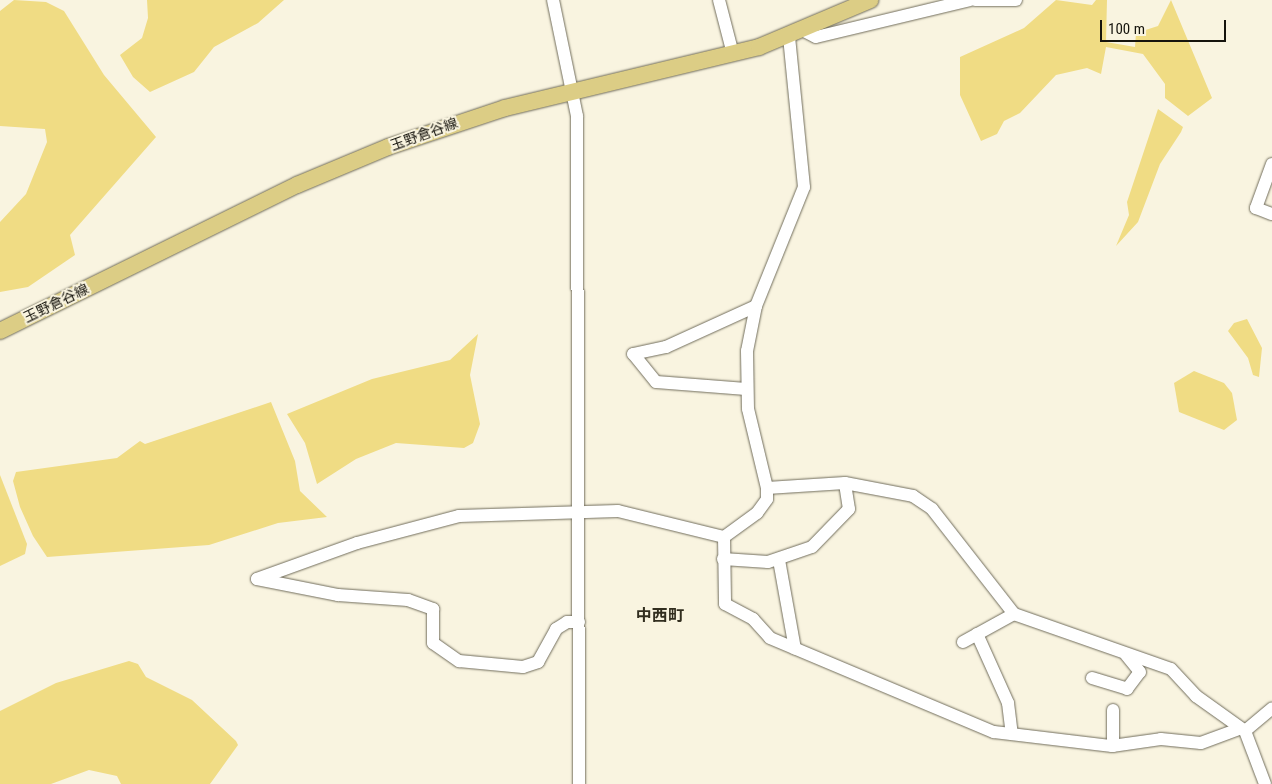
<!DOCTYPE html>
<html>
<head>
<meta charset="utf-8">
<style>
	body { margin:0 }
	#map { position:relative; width:1272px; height:784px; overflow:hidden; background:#f9f4e0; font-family:"Roboto Condensed","Noto Sans JP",sans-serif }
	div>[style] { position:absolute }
	.water>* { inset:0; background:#f0dc84 }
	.roads { filter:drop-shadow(0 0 1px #716d5c) drop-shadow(0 0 1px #716d5c) }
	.minor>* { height:12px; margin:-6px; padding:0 6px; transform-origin:6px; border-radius:6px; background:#fff }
	.major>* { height:16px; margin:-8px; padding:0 8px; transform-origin:8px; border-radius:8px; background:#dccd85 }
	span { translate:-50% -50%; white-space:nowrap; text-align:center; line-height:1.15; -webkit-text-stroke:4px #f9f4e0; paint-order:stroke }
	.street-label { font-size:14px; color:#16140d }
	.quarter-label { font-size:16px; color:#322e1f; font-weight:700 }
	.scale { position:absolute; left:1100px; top:20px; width:126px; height:22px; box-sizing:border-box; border:2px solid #16140d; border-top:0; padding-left:6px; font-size:15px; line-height:18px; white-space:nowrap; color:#16140d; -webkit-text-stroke:4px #f9f4e0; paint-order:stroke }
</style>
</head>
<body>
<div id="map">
	<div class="water">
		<i style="clip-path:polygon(14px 0,46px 2px,64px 11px,104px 75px,156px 137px,70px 235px,75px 255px,28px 287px,0 292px,0 222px,26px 194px,47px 142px,45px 129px,0 126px,0 11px)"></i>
		<i style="clip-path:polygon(147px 0,284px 0,258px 23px,214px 47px,194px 72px,150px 92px,133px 77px,120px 55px,142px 38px,148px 18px)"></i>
		<i style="clip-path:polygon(1056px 0,1092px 5px,1096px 0,1107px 0,1106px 42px,1135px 47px,1136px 33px,1158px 26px,1171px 0,1212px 98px,1188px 116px,1165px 98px,1165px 84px,1143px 54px,1106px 47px,1101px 74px,1087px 68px,1056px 75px,1020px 113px,1004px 121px,997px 134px,981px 141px,960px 95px,960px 57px,1024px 28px)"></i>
		<i style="clip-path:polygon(1158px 109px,1183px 127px,1181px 132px,1160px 164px,1138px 222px,1116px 246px,1129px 215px,1127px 202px)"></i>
		<i style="clip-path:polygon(1247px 319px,1262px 348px,1259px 377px,1253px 375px,1248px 358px,1228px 331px,1234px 323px)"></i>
		<i style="clip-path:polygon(478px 334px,470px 375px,480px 424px,473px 443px,464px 448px,396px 443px,356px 459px,317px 484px,305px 443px,287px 414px,372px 379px,450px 360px)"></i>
		<i style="clip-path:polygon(1194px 371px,1224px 383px,1232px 393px,1237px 420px,1224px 430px,1179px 412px,1174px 383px)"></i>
		<i style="clip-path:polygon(271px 402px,295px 461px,300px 491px,327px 517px,278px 523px,209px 545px,47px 557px,33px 536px,20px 507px,13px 481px,16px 472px,117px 458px,140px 441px,145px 444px)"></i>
		<i style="clip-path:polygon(0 475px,27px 544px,25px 554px,0 566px)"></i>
		<i style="clip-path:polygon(129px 661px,138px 664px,146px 677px,192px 700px,236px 741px,238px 745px,210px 784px,121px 784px,117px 776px,89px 770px,51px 784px,0 784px,0 711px,56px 683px)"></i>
	</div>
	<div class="roads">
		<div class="minor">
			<i style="left:553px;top:0;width:118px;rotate:78.3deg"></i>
			<i style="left:577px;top:116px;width:668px;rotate:89.83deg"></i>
			<i style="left:719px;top:0;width:56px;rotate:75.5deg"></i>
			<i style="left:975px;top:0;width:41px"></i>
			<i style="left:804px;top:31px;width:13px;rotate:27deg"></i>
			<i style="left:816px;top:37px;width:158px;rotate:-13.5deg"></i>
			<i style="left:1272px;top:164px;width:47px;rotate:110deg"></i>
			<i style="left:1256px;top:208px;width:17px;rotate:21deg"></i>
			<i style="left:746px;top:389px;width:90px;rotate:-175.6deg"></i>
			<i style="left:656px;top:382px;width:36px;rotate:-129deg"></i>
			<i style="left:633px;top:354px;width:34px;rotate:-12deg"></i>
			<i style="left:666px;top:347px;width:99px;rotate:-24.5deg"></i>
			<i style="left:767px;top:488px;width:78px;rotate:-3.7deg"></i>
			<i style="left:845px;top:483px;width:69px;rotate:10.8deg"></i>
			<i style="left:913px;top:496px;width:23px;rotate:34deg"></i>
			<i style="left:932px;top:509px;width:133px;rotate:52deg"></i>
			<i style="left:1014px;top:614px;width:166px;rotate:19.3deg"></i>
			<i style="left:1171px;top:669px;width:37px;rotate:47deg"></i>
			<i style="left:1196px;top:696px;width:60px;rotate:35.5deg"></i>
			<i style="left:1245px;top:731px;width:35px;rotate:-40deg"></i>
			<i style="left:724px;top:537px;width:67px;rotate:89.1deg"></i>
			<i style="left:725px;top:604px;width:32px;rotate:28deg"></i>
			<i style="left:753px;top:619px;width:25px;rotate:48deg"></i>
			<i style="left:770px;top:638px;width:243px;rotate:22.8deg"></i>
			<i style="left:994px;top:732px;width:119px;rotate:6.8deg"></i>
			<i style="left:1112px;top:746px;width:49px;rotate:-8.1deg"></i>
			<i style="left:1161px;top:739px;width:40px;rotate:5.7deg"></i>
			<i style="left:1201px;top:743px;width:40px;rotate:-20.2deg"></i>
			<i style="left:723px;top:559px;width:45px;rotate:3.8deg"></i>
			<i style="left:768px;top:562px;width:46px;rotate:-18.8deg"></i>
			<i style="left:812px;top:547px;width:53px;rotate:-45.8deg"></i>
			<i style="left:849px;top:509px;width:26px;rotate:-99deg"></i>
			<i style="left:779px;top:560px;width:90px;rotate:79.8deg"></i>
			<i style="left:257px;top:579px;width:106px;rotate:-19.8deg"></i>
			<i style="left:357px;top:543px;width:106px;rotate:-14.8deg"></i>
			<i style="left:459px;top:516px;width:159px;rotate:-1.8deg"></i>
			<i style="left:618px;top:511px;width:109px;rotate:13.8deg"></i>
			<i style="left:724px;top:537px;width:41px;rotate:-36deg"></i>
			<i style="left:757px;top:513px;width:17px;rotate:-54deg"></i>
			<i style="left:767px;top:499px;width:11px;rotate:-90deg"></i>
			<i style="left:767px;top:488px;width:81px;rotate:-103.5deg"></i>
			<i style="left:748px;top:409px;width:58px;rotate:-91deg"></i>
			<i style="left:747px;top:351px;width:46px;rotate:-78.7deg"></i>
			<i style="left:756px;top:306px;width:128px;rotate:-68deg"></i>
			<i style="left:804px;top:187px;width:151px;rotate:-95.7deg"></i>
			<i style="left:257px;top:579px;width:83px;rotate:11.2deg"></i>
			<i style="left:338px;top:595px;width:70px;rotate:4.1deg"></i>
			<i style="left:408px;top:600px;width:27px;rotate:20deg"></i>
			<i style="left:433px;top:609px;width:34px;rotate:90deg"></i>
			<i style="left:433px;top:643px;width:32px;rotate:35deg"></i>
			<i style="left:459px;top:661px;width:64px;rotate:5.4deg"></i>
			<i style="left:523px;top:667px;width:16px;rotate:-18deg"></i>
			<i style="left:538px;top:662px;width:38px;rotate:-61deg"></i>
			<i style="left:556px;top:629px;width:13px;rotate:-32deg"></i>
			<i style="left:567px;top:622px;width:12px"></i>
			<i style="left:977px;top:634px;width:76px;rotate:65.8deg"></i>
			<i style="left:1008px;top:703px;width:31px;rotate:83deg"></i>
			<i style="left:963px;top:642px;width:58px;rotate:-28.8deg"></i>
			<i style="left:1092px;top:678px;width:37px;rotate:17deg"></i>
			<i style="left:1127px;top:689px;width:21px;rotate:-53deg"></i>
			<i style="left:1140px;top:672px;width:22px;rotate:-129deg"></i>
			<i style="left:1113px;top:710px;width:36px;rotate:90deg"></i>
			<i style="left:1245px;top:731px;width:57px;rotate:69.3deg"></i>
		</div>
		<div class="major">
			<i style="left:0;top:331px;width:331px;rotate:-26.2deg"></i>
			<i style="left:297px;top:185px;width:99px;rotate:-22.7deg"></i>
			<i style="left:388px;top:147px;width:123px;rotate:-18.4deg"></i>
			<i style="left:505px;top:108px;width:261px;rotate:-13.5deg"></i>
			<i style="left:759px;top:47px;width:121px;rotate:-22.9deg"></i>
		</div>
	</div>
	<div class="street-label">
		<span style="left:424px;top:134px;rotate:-20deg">玉野倉谷線</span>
		<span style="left:56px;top:303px;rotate:-26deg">玉野倉谷線</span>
	</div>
	<div class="quarter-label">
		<span style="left:660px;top:616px">中西町</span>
	</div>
	<div class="scale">100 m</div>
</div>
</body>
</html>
